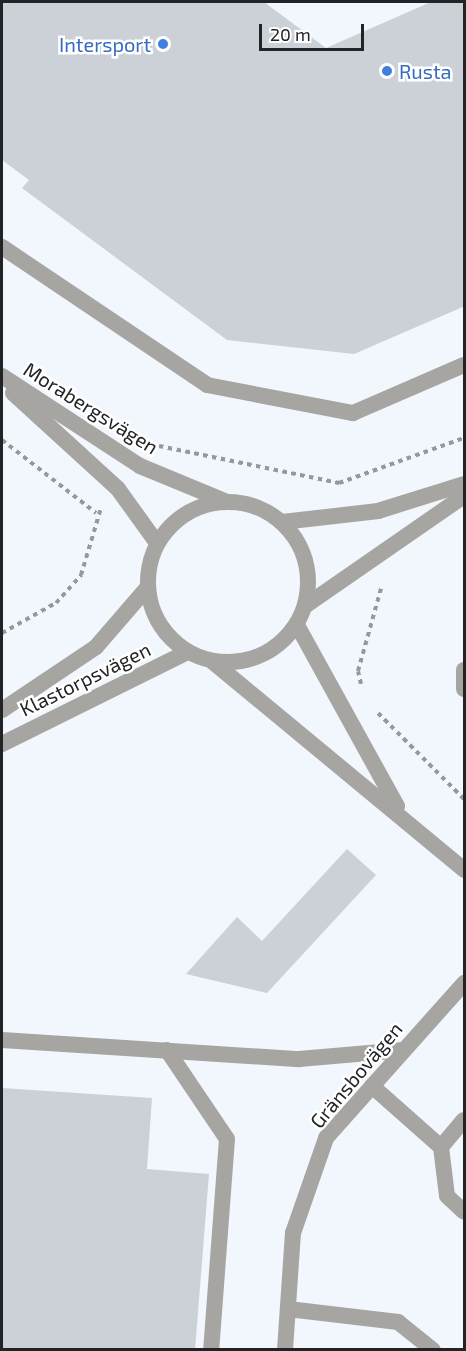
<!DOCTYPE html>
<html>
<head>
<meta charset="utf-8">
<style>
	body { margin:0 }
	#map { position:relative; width:466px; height:1351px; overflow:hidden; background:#f2f6fd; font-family:"Exo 2",sans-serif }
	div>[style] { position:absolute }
	.building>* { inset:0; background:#ccd1d7 }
	.path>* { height:4px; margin-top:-2px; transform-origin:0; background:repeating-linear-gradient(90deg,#95989d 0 4.5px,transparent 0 9px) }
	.service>* { height:16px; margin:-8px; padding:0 8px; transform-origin:8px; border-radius:8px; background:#a7a5a2 }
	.minor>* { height:16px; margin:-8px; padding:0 8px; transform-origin:8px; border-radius:8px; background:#a7a5a2 }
	.tertiary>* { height:16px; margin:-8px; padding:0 8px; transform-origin:8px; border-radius:8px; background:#a7a5a2 }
	.tertiary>.ring { margin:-8px; padding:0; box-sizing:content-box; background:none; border:16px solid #a7a5a2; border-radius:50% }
	.dots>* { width:16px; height:16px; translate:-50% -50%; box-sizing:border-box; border:3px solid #fff; border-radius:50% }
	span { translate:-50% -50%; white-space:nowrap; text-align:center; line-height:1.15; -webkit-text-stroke:5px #fff; paint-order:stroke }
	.shop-label { font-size:20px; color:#366cbe }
	.right { translate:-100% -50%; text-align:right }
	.left { translate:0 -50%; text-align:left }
	.street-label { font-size:20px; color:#212325 }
	.frame { position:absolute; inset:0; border:3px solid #212325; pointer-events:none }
	.scale { position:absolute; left:259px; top:24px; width:105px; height:27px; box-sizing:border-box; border:3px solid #212325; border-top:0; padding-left:8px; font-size:18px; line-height:21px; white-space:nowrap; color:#212325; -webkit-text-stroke:4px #fff; paint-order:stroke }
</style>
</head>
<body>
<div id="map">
	<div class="building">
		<i style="clip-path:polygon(2px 2px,264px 2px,326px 48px,431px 2px,465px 2px,465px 306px,354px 354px,227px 340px,22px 188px,29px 180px,2px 160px)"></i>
		<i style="clip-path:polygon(347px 849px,376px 875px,267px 993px,186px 974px,237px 917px,262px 941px)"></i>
		<i style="clip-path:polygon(2px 1088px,152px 1098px,147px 1169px,209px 1174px,195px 1350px,2px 1350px)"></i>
	</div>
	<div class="path">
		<i style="left:2px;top:440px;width:119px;rotate:37.8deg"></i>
		<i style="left:159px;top:446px;width:184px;rotate:11.6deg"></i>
		<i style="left:339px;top:483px;width:133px;rotate:-19.8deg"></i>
		<i style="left:2px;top:633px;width:62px;rotate:-29.1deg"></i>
		<i style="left:56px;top:603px;width:38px;rotate:-48deg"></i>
		<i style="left:81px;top:575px;width:70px;rotate:-73.4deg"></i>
		<i style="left:361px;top:684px;width:13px;rotate:-103deg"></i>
		<i style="left:358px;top:671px;width:89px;rotate:-74.4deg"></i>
		<i style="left:378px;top:713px;width:122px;rotate:45deg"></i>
	</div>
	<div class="service">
		<i style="left:2px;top:247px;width:247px;rotate:33.9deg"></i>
		<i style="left:207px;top:385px;width:149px;rotate:10.9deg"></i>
		<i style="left:353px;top:413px;width:121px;rotate:-23.4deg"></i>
		<i style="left:464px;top:670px;width:19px;rotate:90deg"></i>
		<i style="left:2px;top:1040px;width:298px;rotate:3.7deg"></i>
		<i style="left:299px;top:1059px;width:105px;rotate:-4.9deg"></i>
		<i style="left:167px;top:1050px;width:107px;rotate:56deg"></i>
		<i style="left:227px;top:1139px;width:212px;rotate:94.3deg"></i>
		<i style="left:372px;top:1086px;width:92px;rotate:41.5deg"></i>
		<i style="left:441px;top:1147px;width:49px;rotate:83deg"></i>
		<i style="left:447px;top:1196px;width:23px;rotate:43deg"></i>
		<i style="left:441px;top:1147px;width:35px;rotate:-50deg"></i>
		<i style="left:288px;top:1309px;width:111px;rotate:6.7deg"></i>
		<i style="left:398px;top:1322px;width:45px;rotate:38.7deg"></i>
	</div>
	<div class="minor">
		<i style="left:285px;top:1350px;width:117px;rotate:-86.1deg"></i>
		<i style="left:293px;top:1233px;width:101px;rotate:-70.8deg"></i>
		<i style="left:326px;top:1138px;width:208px;rotate:-48.3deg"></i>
	</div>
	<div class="tertiary">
		<i style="left:2px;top:376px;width:165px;rotate:33.1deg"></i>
		<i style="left:140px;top:466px;width:92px;rotate:22.4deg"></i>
		<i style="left:13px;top:393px;width:142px;rotate:42.4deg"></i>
		<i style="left:118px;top:489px;width:67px;rotate:54.2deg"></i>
		<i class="ring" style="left:148px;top:502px;width:144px;height:144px"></i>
		<i style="left:282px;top:522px;width:97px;rotate:-6.5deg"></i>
		<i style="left:378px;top:511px;width:90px;rotate:-17.4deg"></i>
		<i style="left:305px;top:606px;width:193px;rotate:-34.7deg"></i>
		<i style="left:297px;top:625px;width:207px;rotate:61.1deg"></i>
		<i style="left:213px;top:662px;width:326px;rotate:39.6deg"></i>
		<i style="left:2px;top:710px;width:113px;rotate:-33.8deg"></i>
		<i style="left:96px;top:647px;width:78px;rotate:-49.2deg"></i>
		<i style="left:2px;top:744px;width:207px;rotate:-26.4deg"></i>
	</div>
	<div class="dots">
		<i style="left:163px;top:44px;background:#3f7fe0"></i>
		<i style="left:387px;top:71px;background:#3f7fe0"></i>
	</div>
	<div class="shop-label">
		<span class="right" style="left:151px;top:44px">Intersport</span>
		<span class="left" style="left:399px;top:71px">Rusta</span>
	</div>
	<div class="street-label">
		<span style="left:91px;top:408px;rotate:32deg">Morabergsvägen</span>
		<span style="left:85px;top:679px;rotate:-26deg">Klastorpsvägen</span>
		<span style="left:356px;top:1075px;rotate:-50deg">Gränsbovägen</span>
	</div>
	<div class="frame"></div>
	<div class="scale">20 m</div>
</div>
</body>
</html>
